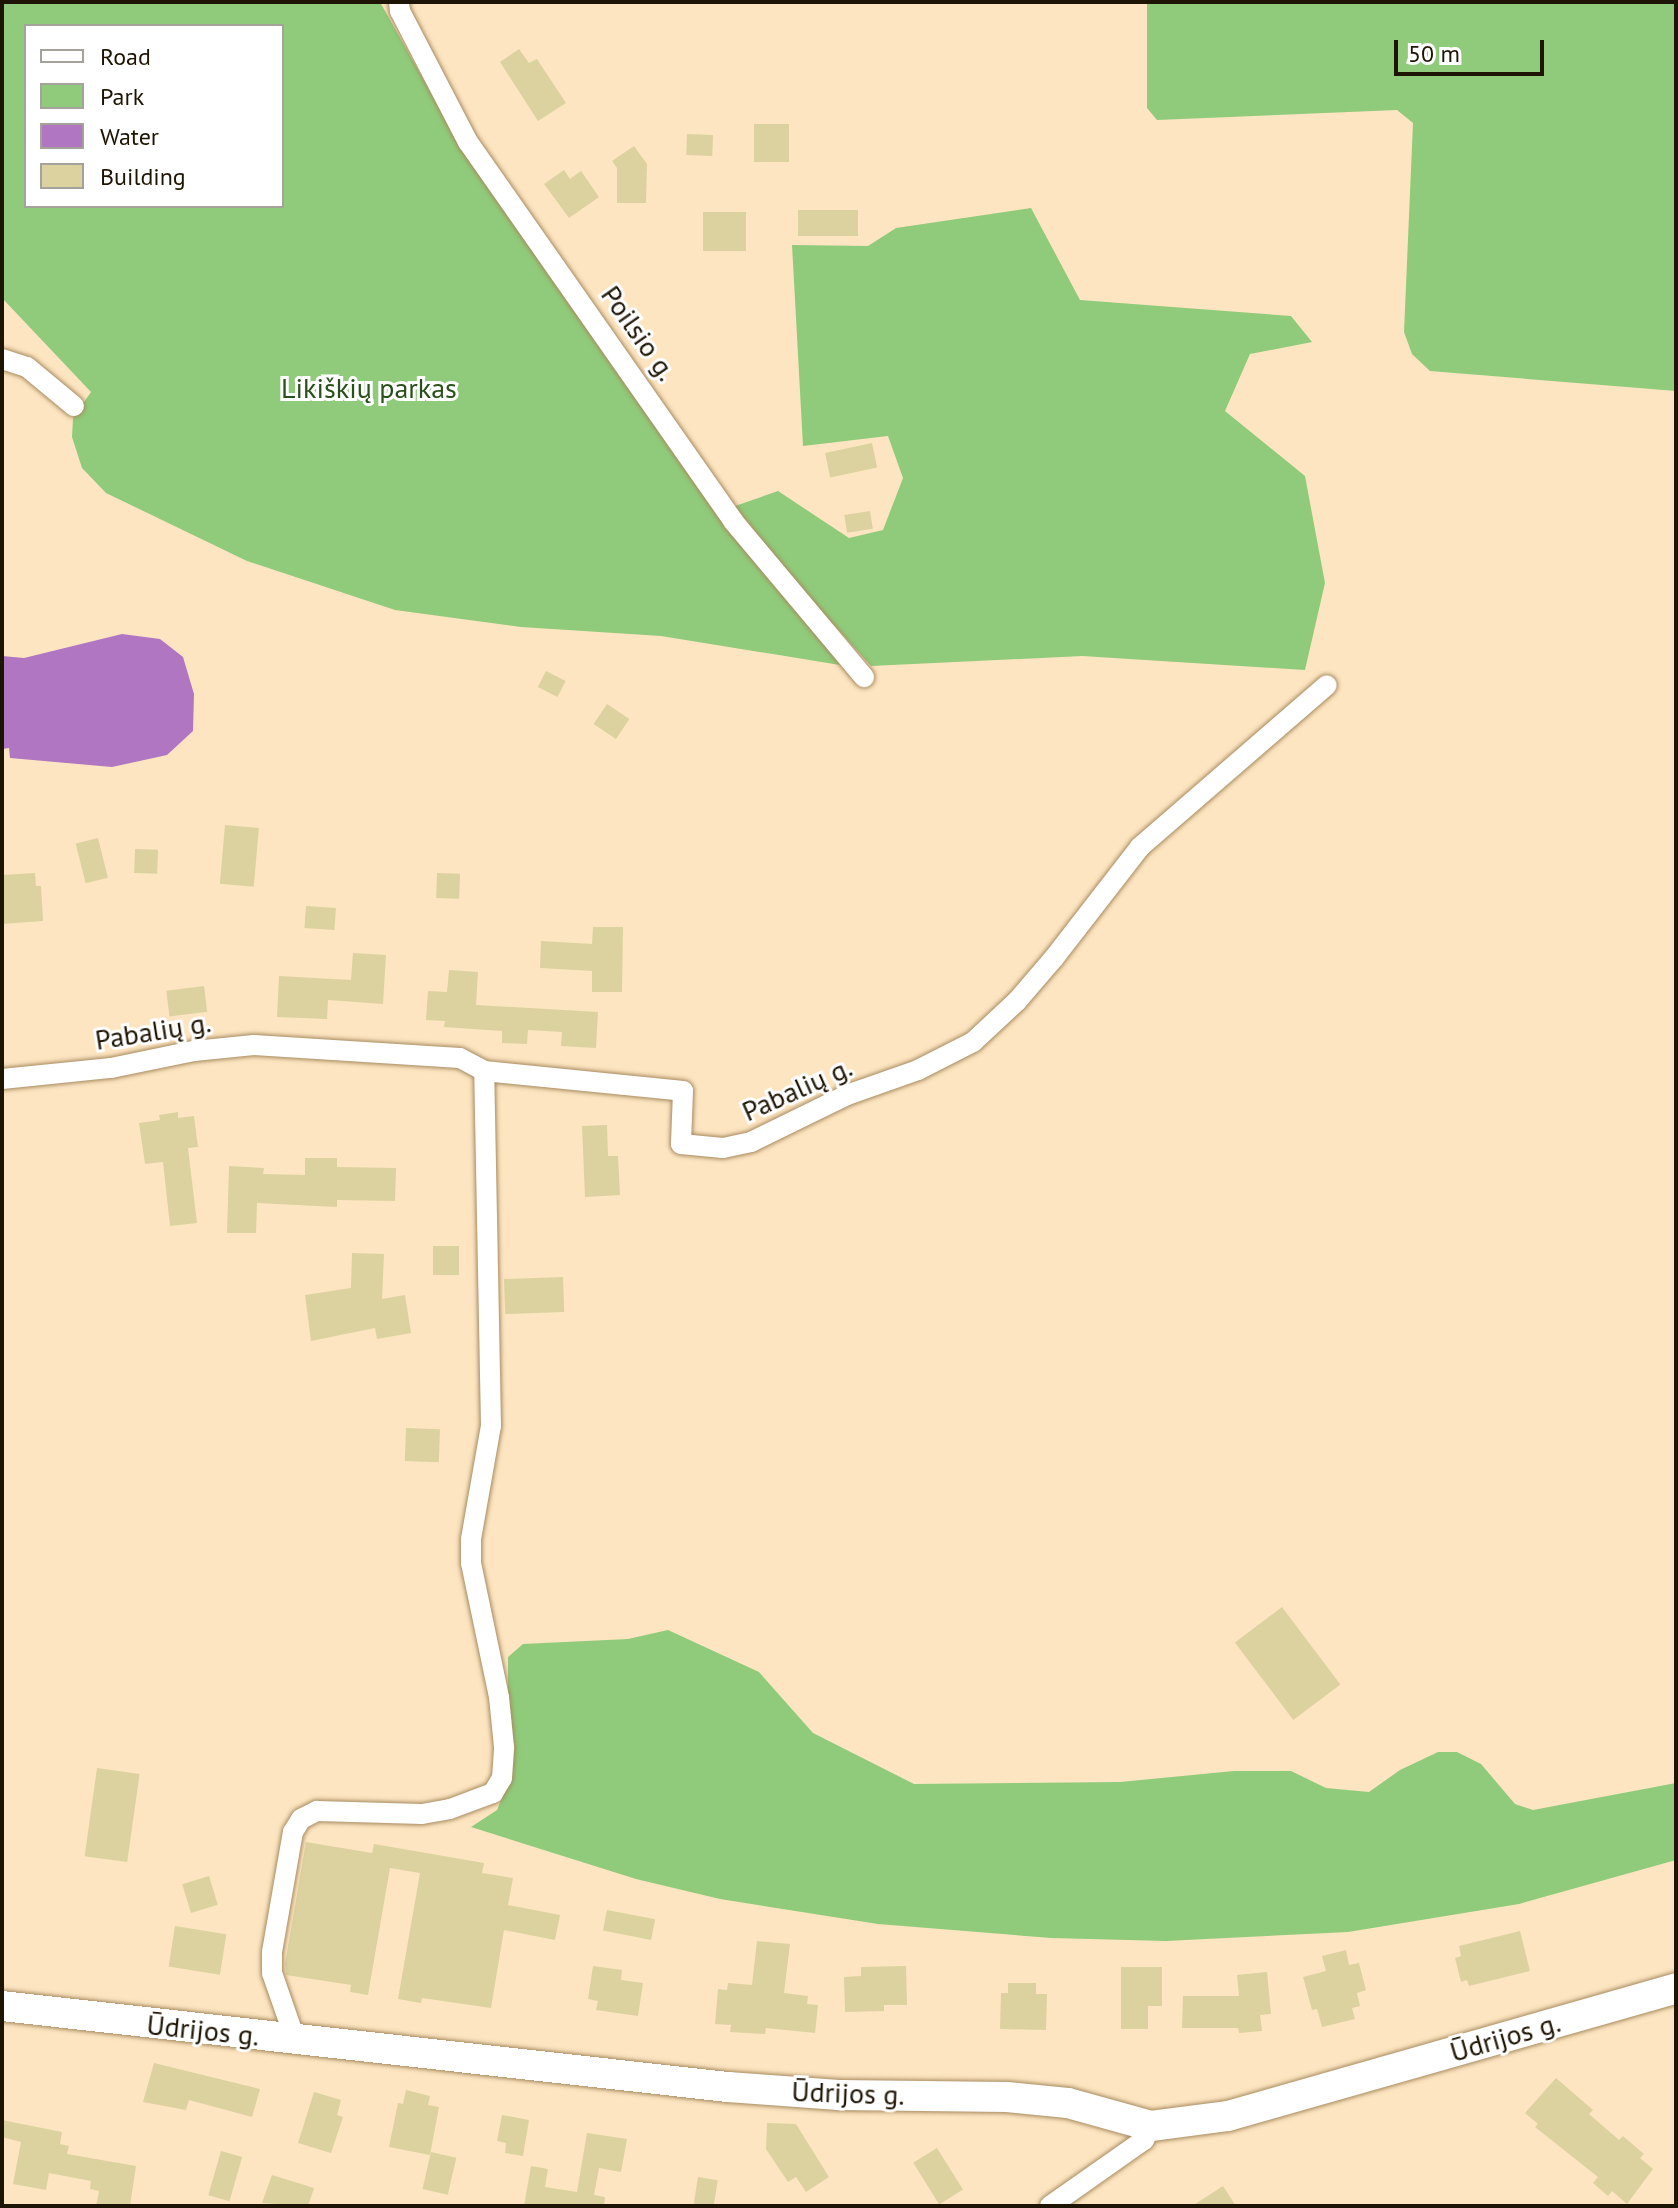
<!DOCTYPE html>
<html>
<head>
<meta charset="utf-8">
<style>
	body { margin:0 }
	#map { position:relative; width:1678px; height:2208px; overflow:hidden; background:#fde5c1; font-family:"PT Sans",sans-serif }
	div>[style] { position:absolute }
	.green>* { inset:0; background:#8fcb7a }
	.water>* { inset:0; background:#b076c2 }
	.building>* { inset:0; background:#dcd29f; transform-origin:0 0 }
	.roads { filter:drop-shadow(0 0 2px #a78b60) drop-shadow(0 0 2px #a78b60) }
	.minor>* { height:20px; margin:-10px; padding:0 10px; transform-origin:10px; border-radius:10px; background:#fff }
	.secondary>* { height:30px; margin:-15px; padding:0 15px; transform-origin:15px; border-radius:15px; background:#fff }
	span { translate:-50% -50%; white-space:nowrap; text-align:center; line-height:1.15; -webkit-text-stroke:6px #fff; paint-order:stroke }
	.street-label { font-size:28px; color:#1e1404 }
	.park-label { font-size:28px; color:#29501a }
	.frame { position:absolute; inset:0; border:4px solid #1e1404; pointer-events:none }
	.legend { position:absolute; left:24px; top:24px; width:260px; height:184px; box-sizing:border-box; background:#fff; border:2px solid #a5a19b; margin:0; padding:10px 14px; list-style:none; font-size:24px; color:#1e1404 }
	.legend li { display:flex; align-items:center; gap:16px; height:40px }
	.legend b { width:40px; border:2px solid #a5a19b }
	.scale { position:absolute; left:1394px; top:40px; width:150px; height:36px; box-sizing:border-box; border:4px solid #1e1404; border-top:0; padding-left:10px; font-size:24px; line-height:28px; white-space:nowrap; color:#1e1404; -webkit-text-stroke:6px #fff; paint-order:stroke }
</style>
</head>
<body>
<div id="map">
	<div class="green">
		<i style="clip-path:polygon(evenodd,2px 2px,380px 2px,454px 134px,548px 274px,719px 512px,840px 665px,661px 636px,521px 627px,395px 610px,247px 561px,106px 493px,82px 468px,72px 437px,73px 418px,91px 392px,2px 298px,2px 2px,26px 26px,282px 26px,282px 206px,26px 206px,26px 26px)"></i>
		<i style="clip-path:polygon(1147px 2px,1676px 2px,1676px 391px,1430px 371px,1412px 354px,1404px 332px,1413px 123px,1397px 110px,1157px 120px,1147px 108px)"></i>
		<i style="clip-path:polygon(1031px 208px,1080px 300px,1291px 316px,1312px 342px,1250px 354px,1225px 411px,1305px 476px,1325px 583px,1305px 670px,1082px 656px,871px 666px,804px 592px,735px 506px,778px 491px,849px 538px,883px 530px,903px 478px,888px 436px,803px 446px,792px 245px,868px 246px,896px 228px)"></i>
		<i style="clip-path:polygon(668px 1630px,759px 1672px,813px 1733px,914px 1784px,1120px 1782px,1234px 1771px,1291px 1771px,1326px 1788px,1369px 1792px,1400px 1770px,1438px 1752px,1457px 1752px,1481px 1764px,1515px 1804px,1533px 1810px,1676px 1783px,1676px 1860px,1519px 1904px,1348px 1932px,1166px 1941px,1051px 1938px,878px 1924px,720px 1899px,636px 1879px,471px 1827px,497px 1810px,508px 1783px,508px 1657px,523px 1644px,628px 1639px)"></i>
	</div>
	<div class="water">
		<i style="clip-path:polygon(122px 634px,160px 639px,183px 657px,194px 694px,193px 731px,167px 755px,112px 767px,10px 758px,9px 748px,2px 749px,2px 656px,24px 658px)"></i>
	</div>
	<div class="building">
		<i style="clip-path:polygon(519px 49px,529px 63px,537px 59px,566px 103px,538px 121px,500px 62px)"></i>
		<i style="left:754px;top:124px;width:35px;height:38px"></i>
		<i style="left:687px;top:134px;width:26px;height:21px;rotate:2deg"></i>
		<i style="clip-path:polygon(634px 146px,647px 164px,646px 203px,617px 203px,617px 168px,612px 161px)"></i>
		<i style="clip-path:polygon(564px 170px,570px 179px,581px 171px,599px 197px,569px 218px,544px 184px)"></i>
		<i style="left:858px;top:210px;width:26px;height:60px;rotate:90deg"></i>
		<i style="left:746px;top:212px;width:39px;height:43px;rotate:90deg"></i>
		<i style="left:872px;top:443px;width:25px;height:48px;rotate:78deg"></i>
		<i style="left:870px;top:511px;width:18px;height:26px;rotate:81deg"></i>
		<i style="left:546px;top:671px;width:22px;height:18px;rotate:27deg"></i>
		<i style="left:607px;top:704px;width:27px;height:24px;rotate:34deg"></i>
		<i style="left:225px;top:825px;width:34px;height:59px;rotate:5deg"></i>
		<i style="left:98px;top:838px;width:41px;height:23px;rotate:76deg"></i>
		<i style="left:135px;top:849px;width:23px;height:24px;rotate:2deg"></i>
		<i style="clip-path:polygon(35px 873px,36px 886px,41px 886px,43px 921px,2px 924px,2px 875px)"></i>
		<i style="left:437px;top:873px;width:23px;height:25px;rotate:2deg"></i>
		<i style="left:306px;top:906px;width:30px;height:22px;rotate:4deg"></i>
		<i style="clip-path:polygon(593px 927px,623px 927px,622px 992px,592px 992px,592px 971px,540px 968px,541px 941px,592px 944px)"></i>
		<i style="clip-path:polygon(353px 953px,386px 955px,383px 1004px,328px 1000px,327px 1019px,277px 1017px,279px 976px,351px 980px)"></i>
		<i style="clip-path:polygon(449px 970px,478px 972px,476px 1005px,598px 1012px,596px 1048px,561px 1046px,562px 1032px,528px 1030px,527px 1044px,502px 1043px,502px 1031px,444px 1027px,445px 1021px,426px 1020px,428px 991px,447px 992px)"></i>
		<i style="left:204px;top:986px;width:26px;height:38px;rotate:83deg"></i>
		<i style="clip-path:polygon(178px 1112px,178px 1118px,194px 1116px,198px 1147px,188px 1148px,197px 1223px,170px 1226px,163px 1162px,145px 1164px,139px 1123px,160px 1120px,159px 1115px)"></i>
		<i style="clip-path:polygon(607px 1125px,608px 1156px,618px 1156px,620px 1195px,585px 1197px,582px 1126px)"></i>
		<i style="clip-path:polygon(305px 1158px,337px 1158px,337px 1167px,396px 1168px,395px 1201px,337px 1200px,337px 1207px,257px 1203px,256px 1233px,227px 1233px,229px 1166px,264px 1168px,263px 1174px,305px 1175px)"></i>
		<i style="left:433px;top:1246px;width:26px;height:29px"></i>
		<i style="clip-path:polygon(352px 1253px,384px 1254px,382px 1299px,405px 1295px,411px 1333px,377px 1339px,375px 1328px,311px 1341px,305px 1295px,351px 1288px)"></i>
		<i style="left:563px;top:1277px;width:35px;height:59px;rotate:88deg"></i>
		<i style="left:406px;top:1428px;width:34px;height:33px;rotate:2deg"></i>
		<i style="left:1282px;top:1607px;width:97px;height:59px;rotate:53deg"></i>
		<i style="left:97px;top:1768px;width:43px;height:89px;rotate:8deg"></i>
		<i style="clip-path:polygon(306px 1842px,372px 1853px,374px 1844px,484px 1863px,482px 1873px,513px 1878px,508px 1905px,560px 1915px,555px 1940px,504px 1930px,491px 2008px,422px 1998px,421px 2003px,398px 1999px,420px 1873px,390px 1868px,368px 1995px,350px 1992px,351px 1985px,286px 1975px,285px 1964px)"></i>
		<i style="left:209px;top:1876px;width:30px;height:28px;rotate:73deg"></i>
		<i style="left:607px;top:1910px;width:49px;height:21px;rotate:11deg"></i>
		<i style="left:175px;top:1926px;width:52px;height:41px;rotate:9deg"></i>
		<i style="clip-path:polygon(1520px 1931px,1530px 1971px,1469px 1986px,1467px 1980px,1461px 1982px,1455px 1958px,1461px 1956px,1459px 1946px)"></i>
		<i style="clip-path:polygon(757px 1941px,790px 1944px,784px 1993px,808px 1996px,807px 2004px,818px 2005px,815px 2033px,766px 2028px,765px 2034px,730px 2032px,731px 2025px,715px 2024px,718px 1989px,727px 1990px,728px 1983px,752px 1985px)"></i>
		<i style="clip-path:polygon(1346px 1950px,1349px 1965px,1359px 1963px,1366px 1990px,1357px 1993px,1360px 2006px,1352px 2008px,1355px 2019px,1322px 2027px,1317px 2009px,1312px 2010px,1303px 1977px,1326px 1971px,1322px 1956px)"></i>
		<i style="clip-path:polygon(593px 1966px,622px 1970px,621px 1980px,643px 1983px,638px 2016px,596px 2010px,598px 2001px,588px 1999px)"></i>
		<i style="clip-path:polygon(906px 1966px,907px 2005px,884px 2005px,884px 2011px,845px 2012px,844px 1977px,861px 1976px,861px 1967px)"></i>
		<i style="clip-path:polygon(1121px 1967px,1162px 1967px,1162px 2006px,1148px 2006px,1148px 2029px,1121px 2029px)"></i>
		<i style="clip-path:polygon(1267px 1972px,1271px 2014px,1260px 2015px,1262px 2031px,1239px 2033px,1238px 2028px,1182px 2028px,1183px 1996px,1239px 1996px,1237px 1975px)"></i>
		<i style="clip-path:polygon(1008px 1983px,1036px 1983px,1036px 1994px,1047px 1994px,1046px 2030px,1000px 2029px,1001px 1993px,1008px 1993px)"></i>
		<i style="clip-path:polygon(154px 2063px,260px 2089px,252px 2117px,189px 2100px,186px 2110px,143px 2102px)"></i>
		<i style="clip-path:polygon(1556px 2078px,1593px 2110px,1589px 2114px,1619px 2140px,1623px 2136px,1644px 2154px,1640px 2158px,1653px 2169px,1627px 2204px,1612px 2191px,1608px 2196px,1593px 2183px,1598px 2177px,1535px 2127px,1538px 2124px,1525px 2113px)"></i>
		<i style="clip-path:polygon(406px 2090px,430px 2096px,428px 2105px,439px 2107px,430px 2155px,389px 2147px,398px 2103px,403px 2104px)"></i>
		<i style="clip-path:polygon(314px 2092px,341px 2100px,337px 2115px,343px 2117px,331px 2153px,298px 2143px)"></i>
		<i style="clip-path:polygon(502px 2115px,529px 2120px,523px 2156px,505px 2153px,506px 2143px,497px 2141px)"></i>
		<i style="clip-path:polygon(2px 2120px,62px 2132px,60px 2144px,69px 2146px,67px 2154px,136px 2166px,130px 2206px,96px 2206px,99px 2191px,90px 2189px,91px 2181px,49px 2173px,46px 2190px,13px 2184px,21px 2142px,2px 2137px)"></i>
		<i style="clip-path:polygon(767px 2123px,796px 2124px,829px 2177px,806px 2192px,796px 2177px,788px 2182px,766px 2149px)"></i>
		<i style="clip-path:polygon(587px 2133px,627px 2139px,621px 2172px,599px 2168px,594px 2195px,605px 2197px,604px 2206px,524px 2206px,531px 2166px,548px 2169px,545px 2187px,577px 2192px)"></i>
		<i style="left:937px;top:2148px;width:49px;height:28px;rotate:58deg"></i>
		<i style="left:221px;top:2151px;width:22px;height:46px;rotate:16deg"></i>
		<i style="left:431px;top:2152px;width:26px;height:38px;rotate:13deg"></i>
		<i style="clip-path:polygon(272px 2175px,314px 2188px,308px 2206px,262px 2203px)"></i>
		<i style="left:698px;top:2177px;width:20px;height:27px;rotate:9deg"></i>
		<i style="clip-path:polygon(1223px 2186px,1236px 2206px,1192px 2206px)"></i>
	</div>
	<div class="roads">
		<div class="minor">
			<i style="left:399px;top:2px;width:9px;rotate:84deg"></i>
			<i style="left:400px;top:11px;width:148px;rotate:62.6deg"></i>
			<i style="left:468px;top:142px;width:462px;rotate:55deg"></i>
			<i style="left:733px;top:521px;width:204px;rotate:50deg"></i>
			<i style="left:2px;top:359px;width:26px;rotate:18deg"></i>
			<i style="left:27px;top:367px;width:61px;rotate:39.7deg"></i>
			<i style="left:2px;top:1079px;width:110px;rotate:-5.8deg"></i>
			<i style="left:111px;top:1068px;width:85px;rotate:-11.6deg"></i>
			<i style="left:194px;top:1051px;width:60px;rotate:-5.7deg"></i>
			<i style="left:254px;top:1045px;width:206px;rotate:3.6deg"></i>
			<i style="left:460px;top:1058px;width:27px;rotate:28deg"></i>
			<i style="left:484px;top:1071px;width:200px;rotate:5.7deg"></i>
			<i style="left:683px;top:1091px;width:53px;rotate:92.2deg"></i>
			<i style="left:681px;top:1144px;width:42px;rotate:5.4deg"></i>
			<i style="left:723px;top:1148px;width:29px;rotate:-12deg"></i>
			<i style="left:751px;top:1142px;width:107px;rotate:-26.1deg"></i>
			<i style="left:847px;top:1095px;width:75px;rotate:-19.4deg"></i>
			<i style="left:918px;top:1070px;width:62px;rotate:-27deg"></i>
			<i style="left:973px;top:1042px;width:60px;rotate:-43deg"></i>
			<i style="left:1017px;top:1001px;width:57px;rotate:-49.3deg"></i>
			<i style="left:1054px;top:958px;width:140px;rotate:-52.2deg"></i>
			<i style="left:1140px;top:847px;width:247px;rotate:-40.9deg"></i>
			<i style="left:295px;top:2039px;width:70px;rotate:-109.2deg"></i>
			<i style="left:272px;top:1973px;width:21px;rotate:-90deg"></i>
			<i style="left:272px;top:1952px;width:122px;rotate:-80.1deg"></i>
			<i style="left:293px;top:1832px;width:15px;rotate:-58deg"></i>
			<i style="left:301px;top:1819px;width:18px;rotate:-27deg"></i>
			<i style="left:317px;top:1811px;width:105px;rotate:1.6deg"></i>
			<i style="left:422px;top:1814px;width:28px;rotate:-10deg"></i>
			<i style="left:450px;top:1809px;width:46px;rotate:-20.4deg"></i>
			<i style="left:493px;top:1793px;width:17px;rotate:-59deg"></i>
			<i style="left:502px;top:1778px;width:31px;rotate:-86deg"></i>
			<i style="left:504px;top:1747px;width:50px;rotate:-95.7deg"></i>
			<i style="left:499px;top:1697px;width:137px;rotate:-101.8deg"></i>
			<i style="left:471px;top:1563px;width:24px;rotate:-90deg"></i>
			<i style="left:471px;top:1539px;width:115px;rotate:-80deg"></i>
			<i style="left:491px;top:1426px;width:355px;rotate:-91.1deg"></i>
			<i style="left:1050px;top:2206px;width:115px;rotate:-35.1deg"></i>
			<i style="left:1144px;top:2140px;width:16px;rotate:-63deg"></i>
		</div>
		<div class="secondary">
			<i style="left:2px;top:2006px;width:731px;rotate:6.37deg"></i>
			<i style="left:728px;top:2087px;width:111px;rotate:4.1deg"></i>
			<i style="left:839px;top:2095px;width:168px;rotate:0.7deg"></i>
			<i style="left:1007px;top:2097px;width:61px;rotate:5.6deg"></i>
			<i style="left:1068px;top:2103px;width:86px;rotate:15.5deg"></i>
			<i style="left:1151px;top:2126px;width:78px;rotate:-7.4deg"></i>
			<i style="left:1228px;top:2116px;width:466px;rotate:-15.9deg"></i>
		</div>
	</div>
	<div class="street-label">
		<span style="left:639px;top:333px;rotate:55deg">Poilsio g.</span>
		<span style="left:153px;top:1031px;rotate:-9deg">Pabalių g.</span>
		<span style="left:797px;top:1089px;rotate:-24deg">Pabalių g.</span>
		<span style="left:203px;top:2030px;rotate:6deg">Ūdrijos g.</span>
		<span style="left:1505px;top:2037px;rotate:-16deg">Ūdrijos g.</span>
		<span style="left:848px;top:2093px;rotate:2deg">Ūdrijos g.</span>
	</div>
	<div class="park-label">
		<span style="left:369px;top:388px">Likiškių parkas</span>
	</div>
	<div class="frame"></div>
	<ul class="legend">
	<li><b style="height:10px;background:#fff"></b>Road</li>
	<li><b style="height:22px;background:#8fcb7a"></b>Park</li>
	<li><b style="height:22px;background:#b076c2"></b>Water</li>
	<li><b style="height:22px;background:#dcd29f"></b>Building</li>
	</ul>
	<div class="scale">50 m</div>
</div>
</body>
</html>
